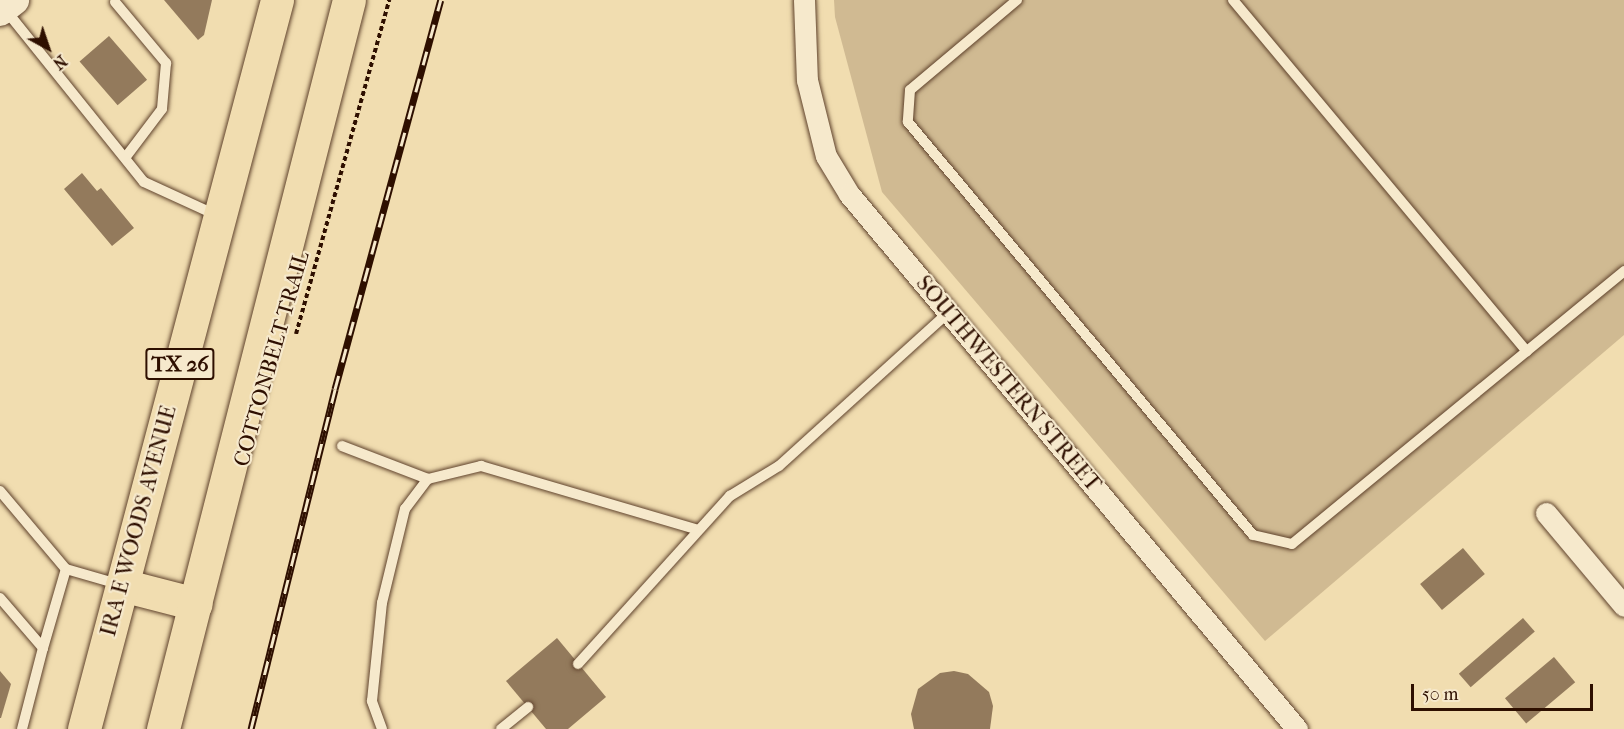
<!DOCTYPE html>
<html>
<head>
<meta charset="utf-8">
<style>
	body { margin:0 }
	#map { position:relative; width:1624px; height:729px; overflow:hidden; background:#f1ddb0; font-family:"IM FELL French Canon",serif }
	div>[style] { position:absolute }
	.green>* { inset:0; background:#d0ba92 }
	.building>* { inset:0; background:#937a5c; transform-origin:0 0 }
	.path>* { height:4px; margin-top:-2px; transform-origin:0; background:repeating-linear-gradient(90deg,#2e0f00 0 4.5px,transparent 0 7.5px) }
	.roads { filter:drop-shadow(0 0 2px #5f422c) drop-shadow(0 0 2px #5f422c) }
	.service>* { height:10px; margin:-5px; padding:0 5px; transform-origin:5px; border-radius:5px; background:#f6e9cc }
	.minor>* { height:21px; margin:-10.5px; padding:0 10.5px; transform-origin:10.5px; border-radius:10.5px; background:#f6e9cc }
	.secondary>* { height:30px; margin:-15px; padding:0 15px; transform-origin:15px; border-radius:15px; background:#f6e9cc }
	.primary>* { height:33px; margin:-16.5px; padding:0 16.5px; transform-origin:16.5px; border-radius:16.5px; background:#f1ddb0 }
	.rail>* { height:7px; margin-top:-3.5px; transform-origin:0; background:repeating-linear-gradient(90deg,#f6e9cc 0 14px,#2e0f00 0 28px); box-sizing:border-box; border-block:2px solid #2e0f00 }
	span { translate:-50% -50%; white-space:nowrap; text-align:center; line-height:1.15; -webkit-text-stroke:4.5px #f6e9cc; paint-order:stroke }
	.shield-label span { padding:2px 4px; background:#f6e9cc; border:2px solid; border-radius:4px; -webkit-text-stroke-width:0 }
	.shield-label { font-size:21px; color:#2e0f00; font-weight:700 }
	.street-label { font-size:22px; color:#2e0f00 }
	.north { position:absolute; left:18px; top:18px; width:60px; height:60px; -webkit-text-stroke:4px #f6e9cc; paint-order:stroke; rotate:140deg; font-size:16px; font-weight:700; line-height:24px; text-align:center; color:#2e0f00 }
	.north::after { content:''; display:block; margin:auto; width:21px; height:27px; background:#2e0f00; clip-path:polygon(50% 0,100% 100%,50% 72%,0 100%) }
	.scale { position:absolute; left:1411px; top:684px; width:182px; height:27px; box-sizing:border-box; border:3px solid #2e0f00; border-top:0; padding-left:8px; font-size:18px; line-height:21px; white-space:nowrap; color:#2e0f00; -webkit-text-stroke:4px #f6e9cc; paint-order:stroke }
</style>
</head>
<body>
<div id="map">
	<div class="green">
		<i style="clip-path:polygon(834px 0,1624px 0,1624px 335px,1265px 641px,882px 192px,835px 17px)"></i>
	</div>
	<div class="building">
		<i style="clip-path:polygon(164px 0,212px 0,204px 35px,198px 40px)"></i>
		<i style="left:109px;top:36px;width:58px;height:39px;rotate:49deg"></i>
		<i style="clip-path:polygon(82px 173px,97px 191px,101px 188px,134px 228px,112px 246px,64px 189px)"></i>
		<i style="left:1463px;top:548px;width:34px;height:56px;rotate:50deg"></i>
		<i style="left:1523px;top:618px;width:18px;height:85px;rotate:49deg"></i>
		<i style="clip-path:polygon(557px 638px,606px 697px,568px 729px,546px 729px,506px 681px)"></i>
		<i style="left:1554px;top:657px;width:33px;height:64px;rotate:50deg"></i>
		<i style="clip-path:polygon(0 671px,11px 684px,1px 718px,0 718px)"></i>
		<i style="clip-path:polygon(954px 671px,968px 674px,989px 692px,993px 706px,990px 729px,914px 729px,911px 714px,918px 689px,940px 673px)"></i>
	</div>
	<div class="path">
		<i style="left:296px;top:334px;width:347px;rotate:-74.4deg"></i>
	</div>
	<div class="roads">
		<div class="service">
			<i style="left:1017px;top:0;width:140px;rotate:139.9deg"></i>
			<i style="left:910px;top:90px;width:32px;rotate:94deg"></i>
			<i style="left:908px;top:122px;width:538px;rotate:50.13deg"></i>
			<i style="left:1253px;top:535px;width:40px;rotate:13deg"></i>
			<i style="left:1292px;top:544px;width:430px;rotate:-39.4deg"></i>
			<i style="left:1233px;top:0;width:458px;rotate:50.1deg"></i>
			<i style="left:115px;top:2px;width:80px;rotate:50.1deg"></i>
			<i style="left:166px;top:63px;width:46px;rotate:95deg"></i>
			<i style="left:162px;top:109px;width:61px;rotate:127.1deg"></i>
			<i style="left:4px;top:8px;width:223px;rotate:51.2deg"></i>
			<i style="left:144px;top:182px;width:79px;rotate:24.6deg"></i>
			<i style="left:342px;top:446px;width:92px;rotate:21deg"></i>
			<i style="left:0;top:491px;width:102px;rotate:49.8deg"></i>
			<i style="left:66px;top:569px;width:54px;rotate:16.1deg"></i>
			<i style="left:0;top:598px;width:66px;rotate:49.3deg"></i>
			<i style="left:43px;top:648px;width:82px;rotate:-73.8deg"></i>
			<i style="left:578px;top:664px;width:227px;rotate:-47.9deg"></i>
			<i style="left:730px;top:496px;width:57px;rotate:-31.5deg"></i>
			<i style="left:779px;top:466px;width:228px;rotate:-42.2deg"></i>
			<i style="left:22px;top:729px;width:84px;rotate:-75.5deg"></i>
			<i style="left:382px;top:729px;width:30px;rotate:-110deg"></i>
			<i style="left:372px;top:701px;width:99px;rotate:-84.2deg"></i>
			<i style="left:382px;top:603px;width:97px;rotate:-76.3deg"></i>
			<i style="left:405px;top:509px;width:38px;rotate:-53deg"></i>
			<i style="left:428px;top:479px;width:55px;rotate:-13.8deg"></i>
			<i style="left:481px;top:466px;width:226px;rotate:16.4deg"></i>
			<i style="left:501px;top:729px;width:35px;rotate:-39deg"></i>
		</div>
		<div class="minor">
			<i style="left:804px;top:0;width:80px;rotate:87.9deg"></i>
			<i style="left:807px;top:80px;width:78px;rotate:76deg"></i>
			<i style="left:826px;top:156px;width:44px;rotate:58.8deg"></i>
			<i style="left:849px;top:194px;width:698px;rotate:50.06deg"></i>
			<i style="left:1546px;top:513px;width:121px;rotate:50deg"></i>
		</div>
		<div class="secondary">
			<i style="left:0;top:11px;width:18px;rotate:-38deg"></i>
		</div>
		<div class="primary">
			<i style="left:122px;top:585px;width:76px;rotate:14.4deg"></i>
			<i style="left:84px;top:729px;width:754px;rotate:-75.17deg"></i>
			<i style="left:163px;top:729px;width:752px;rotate:-75.69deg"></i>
		</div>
	</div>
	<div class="rail">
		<i style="left:251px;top:729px;width:350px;rotate:-76.1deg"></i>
		<i style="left:335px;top:389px;width:403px;rotate:-74.8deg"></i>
	</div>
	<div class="shield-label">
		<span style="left:180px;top:364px">TX 26</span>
	</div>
	<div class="street-label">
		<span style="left:272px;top:359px;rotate:-74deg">COTTONBELT TRAIL</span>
		<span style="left:1008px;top:384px;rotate:50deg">SOUTHWESTERN STREET</span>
		<span style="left:139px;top:521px;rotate:-75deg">IRA E WOODS AVENUE</span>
	</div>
	<div class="north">N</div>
	<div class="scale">50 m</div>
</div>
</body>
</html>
